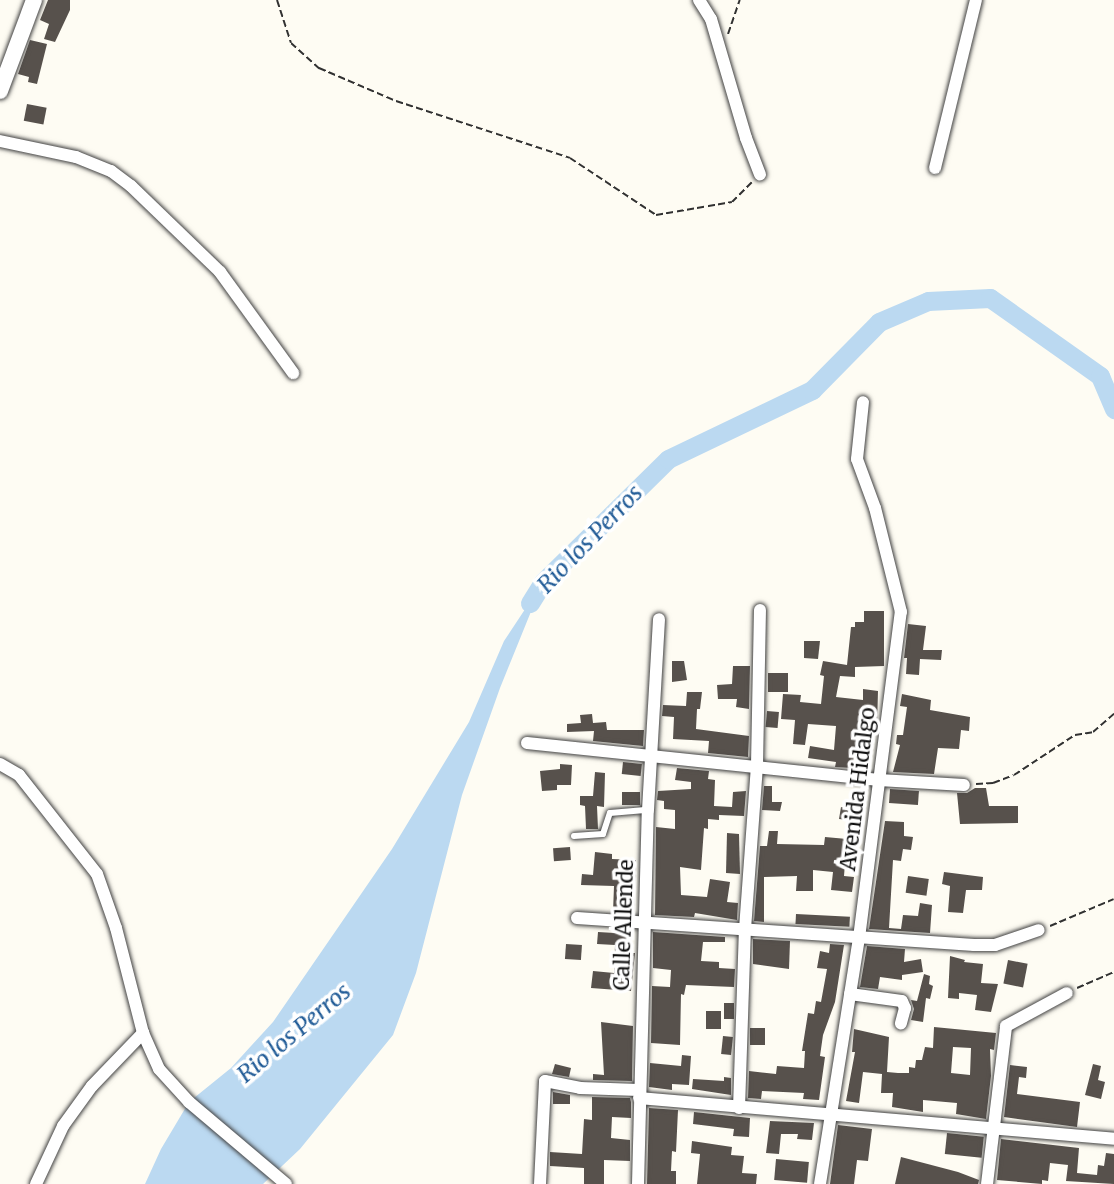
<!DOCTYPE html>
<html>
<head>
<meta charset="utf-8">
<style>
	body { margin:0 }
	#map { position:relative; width:1114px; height:1184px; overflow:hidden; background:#fefcf3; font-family:Merriweather,serif }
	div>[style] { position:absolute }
	.water>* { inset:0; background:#bbd9f1 }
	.river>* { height:19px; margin:-9.5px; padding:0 9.5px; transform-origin:9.5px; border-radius:9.5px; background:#bbd9f1 }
	.building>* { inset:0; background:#57514c; transform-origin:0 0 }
	.path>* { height:2px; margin-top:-1px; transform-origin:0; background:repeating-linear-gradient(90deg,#313131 0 7px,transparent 0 10.5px) }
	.roads { filter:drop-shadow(0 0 2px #424242) drop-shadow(0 0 2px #424242) }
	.service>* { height:6px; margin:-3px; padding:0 3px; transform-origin:3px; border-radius:3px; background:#fff }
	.minor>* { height:12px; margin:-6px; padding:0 6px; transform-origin:6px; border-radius:6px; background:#fff }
	.tertiary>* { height:16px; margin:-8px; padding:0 8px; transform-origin:8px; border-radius:8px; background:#fff }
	span { translate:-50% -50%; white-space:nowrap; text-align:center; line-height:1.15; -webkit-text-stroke:7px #fff; paint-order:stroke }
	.street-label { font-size:21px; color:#0f0f0f }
	.water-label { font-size:23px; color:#225c97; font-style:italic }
</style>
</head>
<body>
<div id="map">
	<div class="water">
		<i style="clip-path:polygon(543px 582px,500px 688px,462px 795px,416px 973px,393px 1035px,300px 1149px,263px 1184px,145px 1184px,161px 1149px,189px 1102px,231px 1068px,273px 1022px,392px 849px,469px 722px,504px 641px)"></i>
	</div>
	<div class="river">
		<i style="left:530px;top:603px;width:25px;rotate:-58deg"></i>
		<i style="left:543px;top:582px;width:175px;rotate:-44.5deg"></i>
		<i style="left:668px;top:459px;width:160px;rotate:-25.6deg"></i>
		<i style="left:812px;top:390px;width:95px;rotate:-45.4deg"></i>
		<i style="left:879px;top:322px;width:53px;rotate:-23.2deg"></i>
		<i style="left:928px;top:301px;width:62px;rotate:-2.8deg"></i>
		<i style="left:990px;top:298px;width:135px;rotate:35.3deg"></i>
		<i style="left:1100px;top:376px;width:36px;rotate:67deg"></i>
	</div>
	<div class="building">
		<i style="clip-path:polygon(48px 0,70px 0,70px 10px,55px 42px,44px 39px,49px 24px,40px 20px)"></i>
		<i style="clip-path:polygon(30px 40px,47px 44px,37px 84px,28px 82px,29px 77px,18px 74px)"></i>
		<i style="left:27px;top:104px;width:20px;height:17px;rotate:11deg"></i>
		<i style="clip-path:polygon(864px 611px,884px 611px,884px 666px,855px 667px,855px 677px,840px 676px,836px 697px,863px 700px,863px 689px,878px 691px,877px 728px,863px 727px,860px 752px,855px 751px,852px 768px,835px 767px,836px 762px,808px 758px,810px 746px,834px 750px,836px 726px,808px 724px,805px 745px,793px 744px,795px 720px,781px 719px,783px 694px,801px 695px,800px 702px,821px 704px,824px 676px,820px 675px,823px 661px,847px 665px,851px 627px,855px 627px,855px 622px,864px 622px)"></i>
		<i style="clip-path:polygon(908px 624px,926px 626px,923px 650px,942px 650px,941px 660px,920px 659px,919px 675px,906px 674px,907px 658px,904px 658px)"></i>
		<i style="clip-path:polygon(804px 641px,820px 641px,818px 659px,804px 658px)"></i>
		<i style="clip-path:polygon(672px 661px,684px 661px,687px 680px,672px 682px)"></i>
		<i style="clip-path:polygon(733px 666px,750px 666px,749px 709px,736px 707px,737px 699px,718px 699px,717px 685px,732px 684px)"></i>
		<i style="left:768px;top:673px;width:20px;height:19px"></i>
		<i style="clip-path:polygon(687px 692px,702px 692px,700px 709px,697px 709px,696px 729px,749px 736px,748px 757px,708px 753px,709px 741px,673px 739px,674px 717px,662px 716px,663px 705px,686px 706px)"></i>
		<i style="clip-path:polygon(902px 694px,931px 700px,930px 710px,970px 717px,969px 731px,961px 730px,959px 749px,938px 748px,934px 774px,893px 772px,900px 745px,896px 744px,897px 735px,903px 735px,907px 707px,900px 706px)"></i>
		<i style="left:767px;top:711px;width:12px;height:16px;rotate:5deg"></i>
		<i style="clip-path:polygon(592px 714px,593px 723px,606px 722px,607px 730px,603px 730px,644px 730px,643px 746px,593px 741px,594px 731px,567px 732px,567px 724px,581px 723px,580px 715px)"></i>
		<i style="left:623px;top:762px;width:19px;height:12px;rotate:6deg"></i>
		<i style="clip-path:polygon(560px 764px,572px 765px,571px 785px,557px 785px,557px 790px,542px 791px,540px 771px,560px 769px)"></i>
		<i style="clip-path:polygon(677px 768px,709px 771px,708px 779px,715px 780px,714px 806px,732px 807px,733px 792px,746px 791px,744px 816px,719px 815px,719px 820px,708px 819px,708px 829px,704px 828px,701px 870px,680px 867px,681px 895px,707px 897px,710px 879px,730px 882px,727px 902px,738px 903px,737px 920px,695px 913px,694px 917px,655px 915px,656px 827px,675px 829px,675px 810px,664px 809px,664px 801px,657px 800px,658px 791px,691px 789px,691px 782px,675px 780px)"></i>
		<i style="clip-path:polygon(595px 772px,605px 773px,604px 807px,597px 806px,598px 829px,586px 829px,585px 806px,580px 805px,580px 796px,593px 796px)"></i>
		<i style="clip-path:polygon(764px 786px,772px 786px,772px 802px,782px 802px,780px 811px,762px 810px)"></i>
		<i style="clip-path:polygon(975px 788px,986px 788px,989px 806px,1018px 806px,1018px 823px,960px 824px,957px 793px,967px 793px)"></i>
		<i style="left:890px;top:789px;width:29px;height:14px;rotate:4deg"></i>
		<i style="left:640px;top:792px;width:13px;height:18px;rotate:90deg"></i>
		<i style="clip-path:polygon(841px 807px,863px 811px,860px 840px,847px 840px,848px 820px,839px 819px)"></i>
		<i style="clip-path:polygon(885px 821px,904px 822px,904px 836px,913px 837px,911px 850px,903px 849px,901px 861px,893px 860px,889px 928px,901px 929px,903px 915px,918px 916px,920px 903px,932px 905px,930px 933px,869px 929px)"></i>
		<i style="clip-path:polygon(769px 831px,778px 831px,777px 844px,824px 845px,825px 837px,847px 839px,844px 876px,854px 877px,852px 892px,831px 890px,833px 872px,813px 870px,813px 891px,796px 891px,797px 876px,764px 877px,764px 922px,754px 921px,760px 846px,767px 846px)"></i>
		<i style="clip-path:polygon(727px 833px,739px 834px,740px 874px,726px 873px)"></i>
		<i style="left:570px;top:847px;width:13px;height:17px;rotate:86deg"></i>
		<i style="clip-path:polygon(595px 852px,612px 854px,612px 859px,636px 860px,634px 913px,613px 912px,614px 886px,581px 885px,582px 874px,593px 875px)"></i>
		<i style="clip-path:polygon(944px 872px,983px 877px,982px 890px,966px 890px,963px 913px,948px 912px,950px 886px,942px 884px)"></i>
		<i style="left:908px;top:876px;width:21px;height:17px;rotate:8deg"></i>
		<i style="left:796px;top:914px;width:54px;height:10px;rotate:3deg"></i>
		<i style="clip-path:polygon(615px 929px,628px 930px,627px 953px,635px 953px,631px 991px,591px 988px,593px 971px,614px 973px,615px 945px,597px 944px,598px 932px,615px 933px)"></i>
		<i style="clip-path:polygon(653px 932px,725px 937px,725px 942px,703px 942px,701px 961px,719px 962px,719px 968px,735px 969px,734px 987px,686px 985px,684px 995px,681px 994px,680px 1045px,651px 1043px,652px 986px,670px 987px,671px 970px,653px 968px)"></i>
		<i style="clip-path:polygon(753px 939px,790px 941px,789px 969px,753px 964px)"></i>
		<i style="left:566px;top:944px;width:16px;height:15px;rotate:4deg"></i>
		<i style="clip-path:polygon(830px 944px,844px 945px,835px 1002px,823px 1035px,820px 1056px,825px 1057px,819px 1100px,803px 1099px,804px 1093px,762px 1091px,761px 1099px,748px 1098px,749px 1071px,776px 1074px,777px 1066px,804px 1068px,805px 1051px,802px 1051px,808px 1013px,814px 1014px,816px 1001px,821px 1002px,827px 969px,817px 968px,820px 951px,829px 953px)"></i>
		<i style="clip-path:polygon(867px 946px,905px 949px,904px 962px,921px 959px,923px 972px,902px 975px,902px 980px,880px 977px,878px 989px,860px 987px)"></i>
		<i style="clip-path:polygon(950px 956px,965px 960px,964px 962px,983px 964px,981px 983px,998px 984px,991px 1012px,975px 1010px,977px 995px,959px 993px,959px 999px,948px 998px)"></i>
		<i style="left:1008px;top:960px;width:20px;height:24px;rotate:11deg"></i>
		<i style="clip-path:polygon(924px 974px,930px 976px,929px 984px,933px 986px,930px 999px,926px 998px,923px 1022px,911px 1020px,914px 1009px,911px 1000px,917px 1001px)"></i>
		<i style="left:724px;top:1003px;width:10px;height:16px"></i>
		<i style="left:706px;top:1011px;width:15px;height:18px"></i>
		<i style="clip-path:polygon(601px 1022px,633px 1026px,632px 1081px,593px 1080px,593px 1074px,604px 1075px)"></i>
		<i style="clip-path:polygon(evenodd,934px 1027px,996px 1033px,994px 1050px,990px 1049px,991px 1076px,986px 1119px,956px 1114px,957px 1103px,923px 1100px,923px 1112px,892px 1107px,893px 1093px,881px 1093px,882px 1074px,863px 1072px,859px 1103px,846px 1101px,855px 1052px,852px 1052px,854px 1029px,889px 1037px,887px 1072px,898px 1073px,909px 1073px,909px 1067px,915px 1068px,916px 1060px,922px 1060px,925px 1047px,933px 1048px,934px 1027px,953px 1047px,971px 1048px,970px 1075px,951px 1073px,953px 1047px)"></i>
		<i style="left:765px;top:1028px;width:17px;height:15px;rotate:90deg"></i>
		<i style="left:723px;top:1036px;width:10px;height:18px;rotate:6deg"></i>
		<i style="clip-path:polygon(682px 1055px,691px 1056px,689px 1085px,672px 1084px,672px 1090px,649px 1087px,650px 1063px,681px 1066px)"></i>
		<i style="clip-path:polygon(555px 1064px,571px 1068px,569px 1077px,552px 1074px)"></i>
		<i style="clip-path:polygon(1093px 1064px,1101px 1066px,1098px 1080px,1105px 1082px,1101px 1099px,1085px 1095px)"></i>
		<i style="clip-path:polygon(1010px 1065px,1027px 1067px,1026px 1078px,1019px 1077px,1017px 1094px,1080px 1102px,1077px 1127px,1004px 1117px)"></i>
		<i style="clip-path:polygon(724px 1077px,731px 1078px,731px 1095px,692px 1089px,693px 1079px,724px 1081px)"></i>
		<i style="clip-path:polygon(553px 1092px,570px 1095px,570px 1104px,553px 1104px)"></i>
		<i style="clip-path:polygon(592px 1097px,630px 1098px,631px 1102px,631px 1118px,612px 1117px,611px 1138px,630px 1140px,630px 1161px,604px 1160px,604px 1184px,584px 1184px,584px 1168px,550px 1166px,550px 1152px,582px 1154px,584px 1119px,592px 1120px)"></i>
		<i style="clip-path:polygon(649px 1108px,678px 1110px,676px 1152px,672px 1151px,671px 1171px,676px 1171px,676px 1184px,647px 1184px)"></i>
		<i style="clip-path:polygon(694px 1112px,750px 1118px,749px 1137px,733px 1136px,734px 1129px,693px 1124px)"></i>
		<i style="clip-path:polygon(770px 1121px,814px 1123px,812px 1140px,797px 1139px,798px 1134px,781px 1134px,779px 1154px,766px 1153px)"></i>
		<i style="clip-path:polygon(838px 1125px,872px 1129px,868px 1161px,857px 1160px,854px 1184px,830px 1184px)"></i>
		<i style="left:947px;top:1133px;width:37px;height:21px;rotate:6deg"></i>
		<i style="clip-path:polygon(1001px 1139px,1079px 1148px,1077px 1173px,1097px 1175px,1098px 1165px,1104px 1166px,1106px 1153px,1114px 1154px,1114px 1184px,1066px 1181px,1068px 1165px,1050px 1163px,1048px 1181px,1042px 1180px,1042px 1184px,997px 1180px)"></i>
		<i style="clip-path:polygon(692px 1141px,732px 1147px,731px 1155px,744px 1156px,742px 1173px,757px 1174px,756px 1184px,697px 1184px,700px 1154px,691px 1153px)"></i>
		<i style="clip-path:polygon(901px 1157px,958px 1172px,979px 1180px,978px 1184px,895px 1184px)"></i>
		<i style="left:776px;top:1159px;width:33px;height:21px;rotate:5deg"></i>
	</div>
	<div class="path">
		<i style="left:277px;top:0;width:45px;rotate:72deg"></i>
		<i style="left:291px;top:43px;width:38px;rotate:42deg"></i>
		<i style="left:319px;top:68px;width:84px;rotate:23.2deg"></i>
		<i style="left:396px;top:101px;width:183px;rotate:18.1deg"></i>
		<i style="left:570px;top:158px;width:103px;rotate:33.5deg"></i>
		<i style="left:656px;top:215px;width:77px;rotate:-9.7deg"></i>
		<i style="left:732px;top:202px;width:28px;rotate:-45deg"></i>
		<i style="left:728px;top:34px;width:36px;rotate:-71deg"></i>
		<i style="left:976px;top:784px;width:17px;rotate:-3deg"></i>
		<i style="left:993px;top:783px;width:22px;rotate:-21deg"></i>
		<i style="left:1014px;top:775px;width:73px;rotate:-33.3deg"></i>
		<i style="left:1075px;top:735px;width:18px;rotate:-9deg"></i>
		<i style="left:1093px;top:732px;width:28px;rotate:-41deg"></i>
		<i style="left:1050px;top:926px;width:69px;rotate:-22.9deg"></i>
		<i style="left:1077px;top:988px;width:40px;rotate:-23.4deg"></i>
	</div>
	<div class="roads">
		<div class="service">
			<i style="left:574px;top:836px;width:29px;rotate:-4deg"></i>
			<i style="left:603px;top:834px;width:22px;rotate:-72deg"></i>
			<i style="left:610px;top:813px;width:38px;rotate:-5deg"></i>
		</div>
		<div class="minor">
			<i style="left:699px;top:0;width:22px;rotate:58deg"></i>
			<i style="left:711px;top:19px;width:124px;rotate:73.6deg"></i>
			<i style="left:746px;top:138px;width:39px;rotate:69deg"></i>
			<i style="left:0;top:141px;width:78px;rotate:11.9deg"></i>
			<i style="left:76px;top:157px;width:38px;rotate:22deg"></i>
			<i style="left:111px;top:171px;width:25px;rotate:37deg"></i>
			<i style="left:131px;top:186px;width:124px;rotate:44deg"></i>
			<i style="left:220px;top:272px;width:125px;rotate:54.1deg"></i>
			<i style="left:935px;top:168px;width:173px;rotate:-76.3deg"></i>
			<i style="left:527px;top:743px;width:354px;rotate:6deg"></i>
			<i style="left:879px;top:780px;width:85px;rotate:3.4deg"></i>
			<i style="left:0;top:764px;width:22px;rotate:30deg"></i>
			<i style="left:19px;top:775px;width:126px;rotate:51.8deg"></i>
			<i style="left:97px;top:874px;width:57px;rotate:70.6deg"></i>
			<i style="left:116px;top:928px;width:108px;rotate:75.6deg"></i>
			<i style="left:143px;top:1033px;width:39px;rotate:66deg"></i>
			<i style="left:159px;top:1069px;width:45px;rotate:47.7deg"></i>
			<i style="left:189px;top:1102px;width:127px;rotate:40.2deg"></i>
			<i style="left:577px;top:918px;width:398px;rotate:3.9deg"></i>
			<i style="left:974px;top:945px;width:21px"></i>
			<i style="left:995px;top:945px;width:46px;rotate:-18.8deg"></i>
			<i style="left:850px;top:994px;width:52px;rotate:7.7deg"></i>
			<i style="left:902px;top:1001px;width:8px;rotate:67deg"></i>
			<i style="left:905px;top:1008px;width:16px;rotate:105deg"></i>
			<i style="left:639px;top:1098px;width:477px;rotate:4.9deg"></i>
			<i style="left:739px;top:1108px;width:179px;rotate:-88.1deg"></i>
			<i style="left:745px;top:929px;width:164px;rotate:-85.8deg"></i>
			<i style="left:757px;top:765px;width:155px;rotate:-88.9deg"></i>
			<i style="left:36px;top:1184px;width:64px;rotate:-65deg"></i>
			<i style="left:63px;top:1126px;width:49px;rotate:-54.1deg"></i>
			<i style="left:92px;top:1086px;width:74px;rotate:-46.1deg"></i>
			<i style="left:540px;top:1184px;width:103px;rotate:-87.2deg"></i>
			<i style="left:545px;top:1081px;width:36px;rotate:11deg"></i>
			<i style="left:580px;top:1088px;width:59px;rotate:1.9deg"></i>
			<i style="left:638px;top:1184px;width:374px;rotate:-88.5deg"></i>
			<i style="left:648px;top:810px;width:191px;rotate:-86.7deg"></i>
			<i style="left:820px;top:1184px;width:249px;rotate:-81deg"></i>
			<i style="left:859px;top:938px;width:329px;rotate:-82.7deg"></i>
			<i style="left:901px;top:612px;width:107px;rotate:-104deg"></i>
			<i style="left:875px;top:508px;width:52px;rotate:-110.2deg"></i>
			<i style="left:857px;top:459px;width:57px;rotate:-84deg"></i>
			<i style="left:987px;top:1184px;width:159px;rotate:-83.1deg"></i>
			<i style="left:1006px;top:1026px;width:69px;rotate:-28.4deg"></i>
		</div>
		<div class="tertiary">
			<i style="left:0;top:91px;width:97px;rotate:-69.5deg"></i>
		</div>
	</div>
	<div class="street-label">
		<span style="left:858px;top:789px;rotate:-83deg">Avenida Hidalgo</span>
		<span style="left:624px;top:925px;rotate:-88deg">Calle Allende</span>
	</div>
	<div class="water-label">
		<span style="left:590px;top:539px;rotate:-46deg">Rio los Perros</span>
		<span style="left:294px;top:1033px;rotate:-40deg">Rio los Perros</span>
	</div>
</div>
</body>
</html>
